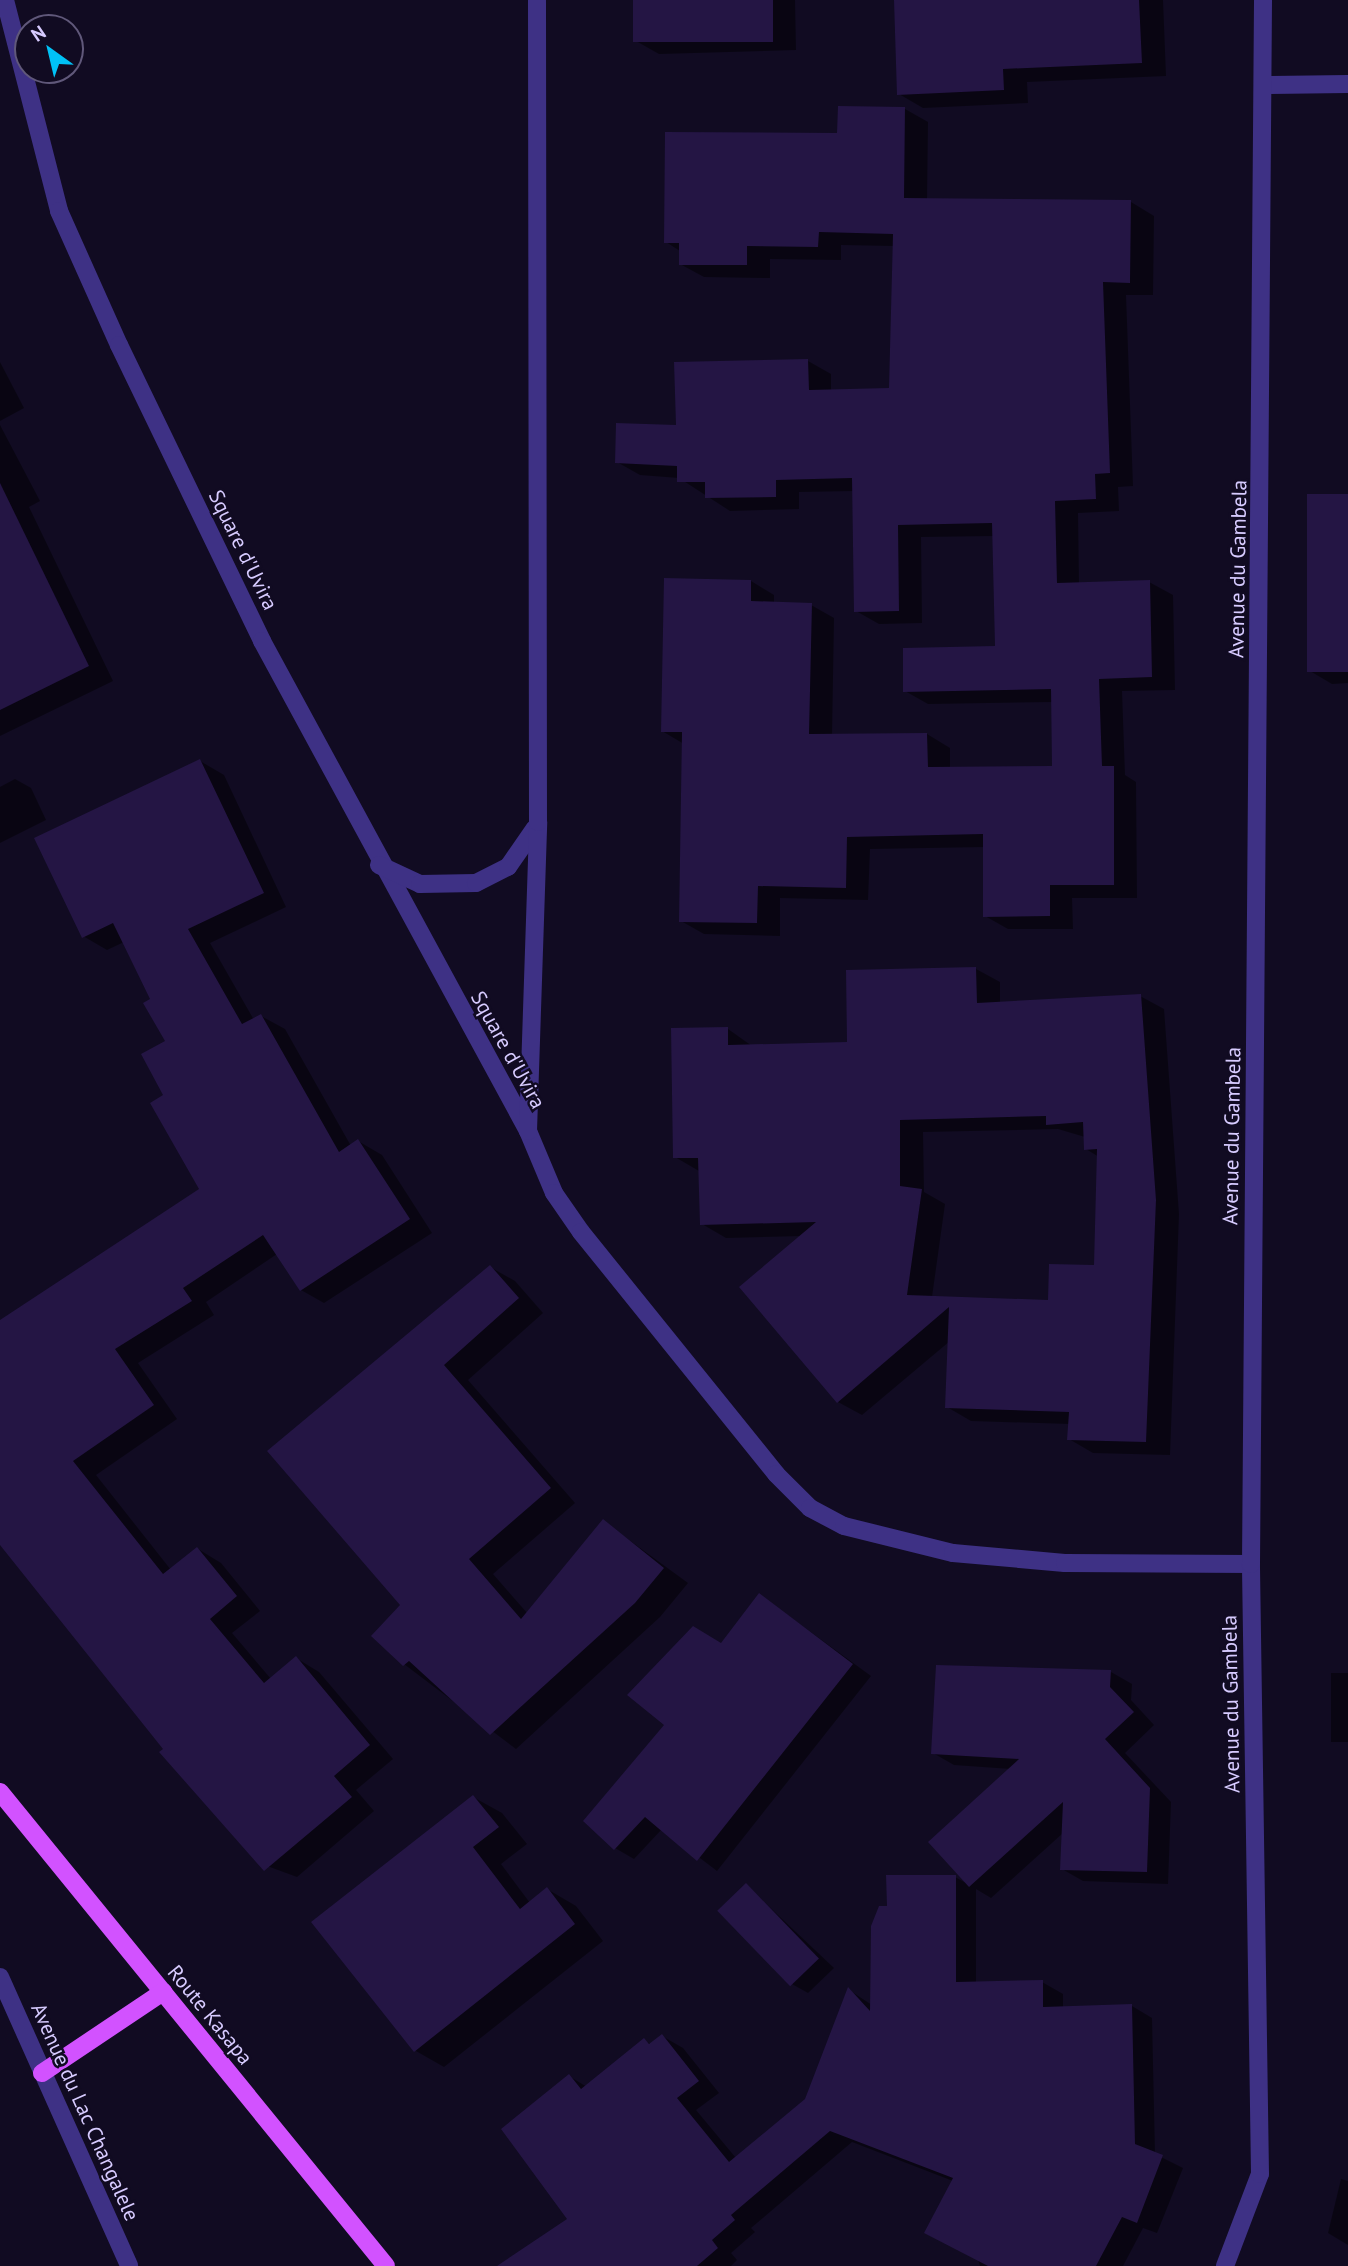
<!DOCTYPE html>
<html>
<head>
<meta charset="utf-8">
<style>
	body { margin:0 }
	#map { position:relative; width:1348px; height:2266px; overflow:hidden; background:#110b22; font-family:"PT Sans",sans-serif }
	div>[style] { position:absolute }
	.shadow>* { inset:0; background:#0007; transform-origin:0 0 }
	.building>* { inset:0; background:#241544; transform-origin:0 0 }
	.minor>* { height:18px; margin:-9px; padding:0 9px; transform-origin:9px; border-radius:9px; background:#3e3185 }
	.major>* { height:18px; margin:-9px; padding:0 9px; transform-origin:9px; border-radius:9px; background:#d252ff }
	span { translate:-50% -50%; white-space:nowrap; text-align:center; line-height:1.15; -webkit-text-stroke:5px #110b22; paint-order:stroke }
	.street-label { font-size:21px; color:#d7cbff }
	.north { position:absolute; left:14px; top:14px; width:70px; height:70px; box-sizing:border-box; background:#110b22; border:2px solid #60587a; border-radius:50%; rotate:326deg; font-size:19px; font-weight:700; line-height:28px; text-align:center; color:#d7cbff }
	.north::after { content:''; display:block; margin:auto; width:24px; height:32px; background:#00c2f6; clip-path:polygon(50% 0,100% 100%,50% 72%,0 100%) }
</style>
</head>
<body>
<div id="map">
	<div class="shadow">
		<i style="clip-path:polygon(635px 0,795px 0,796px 50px,659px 54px,636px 41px)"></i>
		<i style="clip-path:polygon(895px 0,1163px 0,1166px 76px,1027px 82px,1028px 103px,923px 108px,899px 94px)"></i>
		<i style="clip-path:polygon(905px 109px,928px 122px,927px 200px,1131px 202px,1154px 216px,1153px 295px,1126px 295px,1133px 486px,1118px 487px,1119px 511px,1078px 513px,1079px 584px,1149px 582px,1173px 595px,1175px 690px,1122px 691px,1125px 775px,1136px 782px,1137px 898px,1072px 898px,1073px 929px,1008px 929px,985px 916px,985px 847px,870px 849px,868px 900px,780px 898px,780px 936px,704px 934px,681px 921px,684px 744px,662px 731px,751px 581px,774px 595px,774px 604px,811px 605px,834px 618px,832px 736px,927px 734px,950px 748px,950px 768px,1054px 768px,1053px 702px,928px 704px,905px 691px,997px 648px,994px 536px,921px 537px,922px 623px,879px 624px,856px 611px,854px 491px,799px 492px,799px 509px,730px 511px,679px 478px,640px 475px,617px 462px,808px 361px,831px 374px,831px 391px,891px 390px,894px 246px,841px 245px,841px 260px,770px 259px,770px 278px,704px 277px,680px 264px,680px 251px,666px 242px,839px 135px)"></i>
		<i style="clip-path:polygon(0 362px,24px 408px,0 421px)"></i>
		<i style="clip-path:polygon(0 425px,40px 501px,29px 507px,113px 681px,0 736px)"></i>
		<i style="clip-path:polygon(1348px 496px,1348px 683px,1332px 684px,1310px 671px)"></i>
		<i style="clip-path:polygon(200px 761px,224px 775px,286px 907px,210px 943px,254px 1020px,261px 1016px,285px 1029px,351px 1146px,358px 1141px,382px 1155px,432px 1233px,324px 1303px,301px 1290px,277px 1254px,206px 1302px,214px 1315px,138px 1363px,177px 1419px,96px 1475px,171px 1570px,198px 1549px,221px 1563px,260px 1611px,232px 1633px,271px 1679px,296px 1658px,319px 1672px,393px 1759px,356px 1790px,374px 1811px,297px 1877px,259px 1863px,0 1524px,0 1324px,201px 1189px,166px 1096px,167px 1042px,152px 1000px,124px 942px,107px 950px,83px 936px)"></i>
		<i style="clip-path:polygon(15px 779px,31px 788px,46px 820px,0 843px,0 787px)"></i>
		<i style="clip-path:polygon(evenodd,976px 969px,1000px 982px,1000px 1004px,1140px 996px,1164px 1009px,1179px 1214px,1170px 1455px,1093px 1453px,1069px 1439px,1070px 1424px,971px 1421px,947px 1407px,950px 1341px,862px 1415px,838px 1402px,802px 1236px,726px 1238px,702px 1224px,699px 1171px,675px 1157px,728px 1029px,752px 1046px,849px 1043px,976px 969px,1058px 1129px,1085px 1137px,1086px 1149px,1099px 1157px,1095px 1267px,1050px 1302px,932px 1297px,945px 1204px,924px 1192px,923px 1132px,1058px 1129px)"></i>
		<i style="clip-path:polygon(490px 1267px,515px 1281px,543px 1313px,468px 1380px,575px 1503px,493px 1574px,528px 1614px,603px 1521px,688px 1583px,660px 1617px,516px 1749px,404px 1664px,403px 1605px,269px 1451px)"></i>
		<i style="clip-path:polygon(760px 1595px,871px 1676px,717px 1871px,662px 1829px,634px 1859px,615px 1848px,667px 1725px)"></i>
		<i style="clip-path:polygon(1111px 1672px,1132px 1684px,1131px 1700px,1154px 1725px,1125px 1753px,1171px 1802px,1168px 1884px,1083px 1881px,1062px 1869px,1063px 1833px,991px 1898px,976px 1889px,976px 1984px,1042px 1982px,1063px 1994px,1063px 2008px,1132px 2006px,1152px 2018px,1155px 2154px,1183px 2168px,1157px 2233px,1143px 2228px,1123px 2266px,980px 2266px,953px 2181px,852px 2142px,751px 2228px,755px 2232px,731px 2253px,737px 2260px,731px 2266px,524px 2266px,570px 2219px,569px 2076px,587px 2087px,645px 2041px,651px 2044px,662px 2036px,683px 2048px,719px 2093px,696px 2110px,736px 2158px,806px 2100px,849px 1990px,872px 2005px,888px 1908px,955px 1877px,966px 1883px,1011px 1769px,954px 1765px,933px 1753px)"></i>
		<i style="left:1331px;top:1673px;width:17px;height:69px"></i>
		<i style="clip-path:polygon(473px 1797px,502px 1813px,527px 1844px,501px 1864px,530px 1903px,547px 1889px,576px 1906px,603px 1941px,444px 2067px,416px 2051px)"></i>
		<i style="clip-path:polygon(746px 1885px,834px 1968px,808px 1993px,792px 1984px)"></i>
		<i style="clip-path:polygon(1341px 2179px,1348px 2181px,1348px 2245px,1328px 2233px)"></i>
	</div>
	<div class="building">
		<i style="left:633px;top:0;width:140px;height:42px"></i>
		<i style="clip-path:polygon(894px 0,1139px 0,1142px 63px,1003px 69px,1004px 90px,897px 95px)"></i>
		<i style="clip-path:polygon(838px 106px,905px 107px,904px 198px,1131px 200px,1130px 283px,1103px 282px,1110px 473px,1095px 474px,1096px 499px,1055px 501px,1057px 583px,1150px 580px,1152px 677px,1099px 679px,1102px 766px,1114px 766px,1114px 885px,1050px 885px,1050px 916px,983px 917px,983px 834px,847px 837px,846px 888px,758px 886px,757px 923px,679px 922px,682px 732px,661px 732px,664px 578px,751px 580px,751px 601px,812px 603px,809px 734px,927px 733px,928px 767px,1052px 766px,1051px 689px,903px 692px,903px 648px,995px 646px,992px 523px,898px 525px,899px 611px,854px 612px,852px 478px,776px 480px,776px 497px,705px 498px,705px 482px,677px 482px,677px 466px,615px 463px,616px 423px,676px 425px,674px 362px,808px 359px,809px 390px,889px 388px,893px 234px,819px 232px,818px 247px,747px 246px,747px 265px,679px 265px,679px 243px,664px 243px,665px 132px,837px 133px)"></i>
		<i style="clip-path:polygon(0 483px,89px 666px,0 710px)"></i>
		<i style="left:1307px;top:494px;width:41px;height:178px"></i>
		<i style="clip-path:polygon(200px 759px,264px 893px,188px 929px,242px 1024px,261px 1014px,339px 1152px,358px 1139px,410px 1219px,300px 1291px,263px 1235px,183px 1288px,192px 1301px,115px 1349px,154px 1405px,73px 1461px,163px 1574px,197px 1547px,237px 1596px,210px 1619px,264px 1683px,296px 1656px,370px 1745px,334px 1776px,352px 1797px,264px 1871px,159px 1752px,163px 1749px,0 1545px,0 1320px,199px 1189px,150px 1103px,163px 1095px,141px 1054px,165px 1041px,143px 1003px,150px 999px,113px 923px,82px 938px,34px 838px)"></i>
		<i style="clip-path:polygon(evenodd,976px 967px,977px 1003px,1141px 994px,1156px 1200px,1146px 1442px,1067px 1440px,1069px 1412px,945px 1408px,949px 1307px,837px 1403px,739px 1287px,816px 1222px,700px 1225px,698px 1158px,673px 1158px,671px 1028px,728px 1027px,728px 1045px,847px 1042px,846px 970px,976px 967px,1046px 1116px,1046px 1125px,1083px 1122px,1084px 1150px,1097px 1149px,1094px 1265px,1049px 1264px,1048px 1300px,907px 1295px,922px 1189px,900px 1186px,900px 1120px,1046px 1116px)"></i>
		<i style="clip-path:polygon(490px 1265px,519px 1298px,444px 1365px,551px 1488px,469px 1559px,521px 1619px,603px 1519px,664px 1568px,635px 1603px,490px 1735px,409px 1661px,403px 1666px,371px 1636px,400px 1605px,267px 1451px)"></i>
		<i style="clip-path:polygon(759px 1593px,853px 1664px,697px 1861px,645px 1817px,614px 1850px,583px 1821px,664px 1725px,627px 1695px,693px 1626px,721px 1643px)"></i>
		<i style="clip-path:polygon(936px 1665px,1111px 1670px,1110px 1687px,1134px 1712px,1105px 1739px,1150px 1788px,1147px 1872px,1060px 1870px,1063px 1802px,969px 1887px,928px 1842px,1019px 1759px,931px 1754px)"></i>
		<i style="clip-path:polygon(473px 1795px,499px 1827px,473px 1847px,520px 1909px,547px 1887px,575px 1924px,414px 2052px,311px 1922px)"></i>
		<i style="clip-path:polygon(886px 1875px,956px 1875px,956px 1982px,1043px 1980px,1043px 2007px,1132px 2004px,1135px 2144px,1163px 2155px,1137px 2223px,1122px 2217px,1096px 2266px,988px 2266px,924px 2233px,953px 2178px,830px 2131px,731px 2215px,735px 2220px,712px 2240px,718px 2248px,697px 2266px,497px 2266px,567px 2219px,501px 2129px,569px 2074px,581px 2089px,644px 2038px,649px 2044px,662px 2034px,699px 2081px,677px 2098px,729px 2162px,805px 2099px,848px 1987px,870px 2011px,871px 1926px,879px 1906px,887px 1906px)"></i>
		<i style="left:746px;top:1883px;width:105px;height:40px;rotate:46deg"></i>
	</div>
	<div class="minor">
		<i style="left:5px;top:0;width:218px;rotate:75.6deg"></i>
		<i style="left:59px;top:211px;width:147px;rotate:65.9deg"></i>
		<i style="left:119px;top:345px;width:329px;rotate:64.2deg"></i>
		<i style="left:262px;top:641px;width:558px;rotate:61.5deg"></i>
		<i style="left:528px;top:1131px;width:67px;rotate:67.2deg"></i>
		<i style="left:554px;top:1193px;width:47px;rotate:55.3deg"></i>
		<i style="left:581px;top:1232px;width:311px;rotate:51.1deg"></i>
		<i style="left:776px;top:1474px;width:48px;rotate:45deg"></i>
		<i style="left:810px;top:1508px;width:38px;rotate:28deg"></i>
		<i style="left:844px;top:1526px;width:112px;rotate:13.9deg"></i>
		<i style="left:953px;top:1553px;width:112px;rotate:5.1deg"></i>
		<i style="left:1065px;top:1563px;width:186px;rotate:0.3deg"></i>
		<i style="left:1265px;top:85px;width:83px;rotate:-0.7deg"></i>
		<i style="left:379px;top:865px;width:45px;rotate:24.9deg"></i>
		<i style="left:420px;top:884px;width:56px;rotate:-1deg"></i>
		<i style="left:476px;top:883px;width:36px;rotate:-27deg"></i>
		<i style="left:508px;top:867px;width:47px;rotate:-55.3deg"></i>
		<i style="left:528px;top:1131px;width:309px;rotate:-88.1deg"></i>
		<i style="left:538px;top:822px;width:822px;rotate:-90.07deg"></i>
		<i style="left:0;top:1977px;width:316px;rotate:65.9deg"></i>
		<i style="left:1225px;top:2266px;width:98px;rotate:-69.2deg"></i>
		<i style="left:1260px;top:2174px;width:610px;rotate:-90.85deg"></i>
		<i style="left:1251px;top:1564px;width:1564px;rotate:-89.56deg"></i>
	</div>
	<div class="major">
		<i style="left:0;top:1792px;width:611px;rotate:50.84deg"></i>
		<i style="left:42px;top:2073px;width:146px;rotate:-33.8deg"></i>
	</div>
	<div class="street-label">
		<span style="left:243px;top:550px;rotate:64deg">Square d'Uvira</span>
		<span style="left:1238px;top:569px;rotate:-89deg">Avenue du Gambela</span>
		<span style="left:508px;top:1050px;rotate:61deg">Square d'Uvira</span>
		<span style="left:1232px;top:1136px;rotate:-89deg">Avenue du Gambela</span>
		<span style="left:1231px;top:1704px;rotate:-91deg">Avenue du Gambela</span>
		<span style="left:210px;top:2015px;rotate:51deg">Route Kasapa</span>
		<span style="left:85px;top:2112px;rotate:66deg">Avenue du Lac Changalele</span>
	</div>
	<div class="north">N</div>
</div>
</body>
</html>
